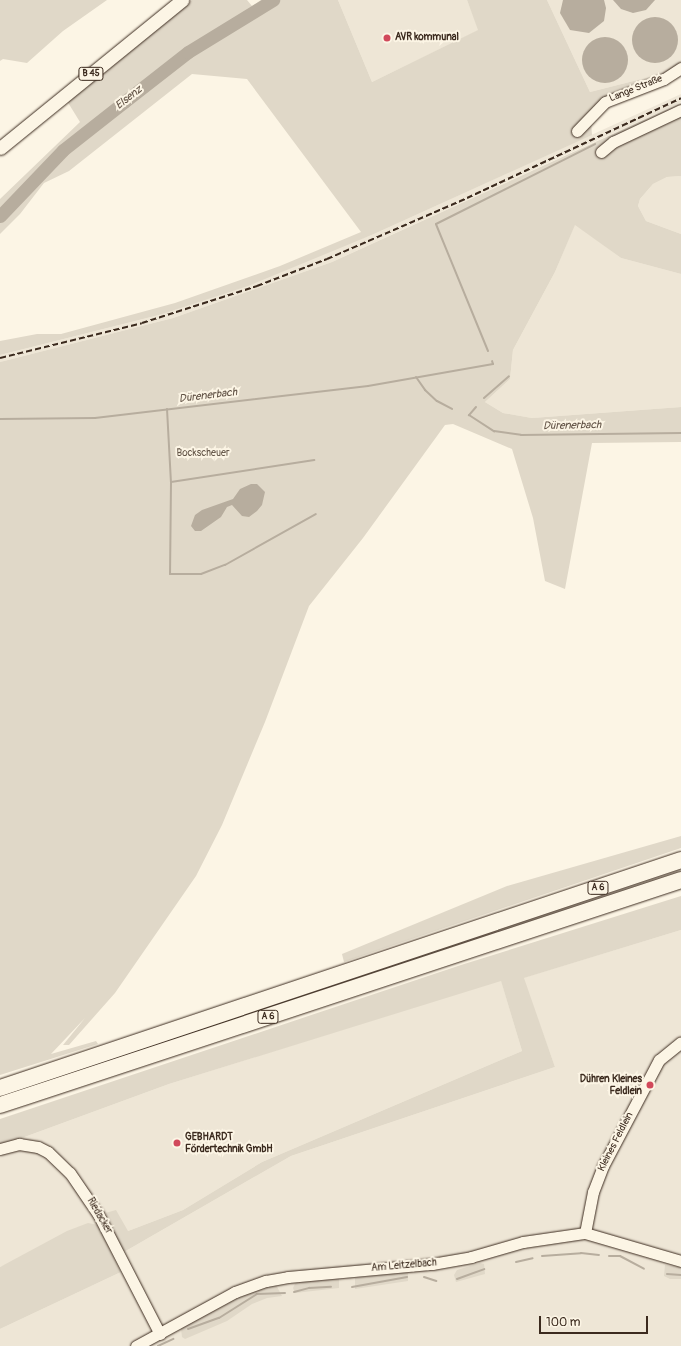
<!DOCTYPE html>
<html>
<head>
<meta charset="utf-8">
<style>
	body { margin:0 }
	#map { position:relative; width:681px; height:1346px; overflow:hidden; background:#fcf5e5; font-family:Pangolin,sans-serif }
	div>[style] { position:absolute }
	.built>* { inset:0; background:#eee6d6 }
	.green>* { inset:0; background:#e0d8c8 }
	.water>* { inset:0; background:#b7ad9e }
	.round { border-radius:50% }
	.stream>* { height:2px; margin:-1px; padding:0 1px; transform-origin:1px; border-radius:1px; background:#b7ad9e }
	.river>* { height:13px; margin:-6.5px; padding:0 6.5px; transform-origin:6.5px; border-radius:6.5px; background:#b7ad9e }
	.roads { filter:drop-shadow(0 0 1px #3b2a1e) drop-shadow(0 0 1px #3b2a1e) }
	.minor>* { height:11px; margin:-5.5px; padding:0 5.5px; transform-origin:5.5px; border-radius:5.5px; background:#fcf5e5 }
	.major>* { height:13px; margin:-6.5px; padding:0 6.5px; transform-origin:6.5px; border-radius:6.5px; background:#fcf5e5 }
	.highway>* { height:16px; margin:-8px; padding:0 8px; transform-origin:8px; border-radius:8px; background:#fcf5e5 }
	.rail>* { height:2px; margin-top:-1px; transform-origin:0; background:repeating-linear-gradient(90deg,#3b2a1e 0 6px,transparent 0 9px) }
	.dots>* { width:11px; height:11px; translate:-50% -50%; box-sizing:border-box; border:2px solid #fcf5e5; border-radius:50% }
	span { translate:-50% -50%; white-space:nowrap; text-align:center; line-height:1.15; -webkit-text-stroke:4px #fcf5e5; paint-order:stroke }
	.shield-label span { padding:1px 3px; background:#fcf5e5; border:1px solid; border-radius:3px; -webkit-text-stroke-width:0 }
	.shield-label { font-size:9px; color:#3b2a1e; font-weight:700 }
	.poi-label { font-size:10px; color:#3b2a1e; font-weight:700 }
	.left { translate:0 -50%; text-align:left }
	.right { translate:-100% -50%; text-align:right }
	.street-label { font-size:10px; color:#3b2a1e }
	.park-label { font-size:10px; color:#645648 }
	.water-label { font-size:11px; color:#605144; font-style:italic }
	.scale { position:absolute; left:539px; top:1316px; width:109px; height:18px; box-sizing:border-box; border:2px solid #3b2a1e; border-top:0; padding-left:5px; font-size:12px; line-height:14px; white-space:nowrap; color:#3b2a1e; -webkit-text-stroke:3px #fcf5e5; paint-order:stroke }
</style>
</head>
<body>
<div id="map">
	<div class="built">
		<i style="clip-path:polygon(338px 0,467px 0,479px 30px,372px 82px)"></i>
		<i style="clip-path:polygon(547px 0,681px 0,681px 60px,661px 74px,590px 92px)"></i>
		<i style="clip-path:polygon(681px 94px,681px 102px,332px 262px,173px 318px,0 362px,0 355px,159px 315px,374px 234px)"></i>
		<i style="clip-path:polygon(681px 176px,681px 234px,646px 221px,638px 206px,640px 199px,653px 184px,667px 177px)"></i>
		<i style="clip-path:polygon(575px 224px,621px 258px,681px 274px,681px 407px,532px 418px,503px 413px,485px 402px,510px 379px,513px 350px,555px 272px)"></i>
		<i style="clip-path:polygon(681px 930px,681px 1346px,0 1346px,0 1329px,121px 1272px,125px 1265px,124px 1252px,291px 1156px,555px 1067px,523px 978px)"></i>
		<i style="clip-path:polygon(501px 980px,522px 1051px,262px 1162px,183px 1210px,128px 1231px,98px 1225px,0 1267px,0 1146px,169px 1084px)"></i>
	</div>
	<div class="green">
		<i style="clip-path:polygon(0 0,107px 0,63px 31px,27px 63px,3px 59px,0 61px)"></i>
		<i style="clip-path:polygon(192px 0,247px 0,252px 6px,261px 0,338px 0,372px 82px,478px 30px,467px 0,547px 0,590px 92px,661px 74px,681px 60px,681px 62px,663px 76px,603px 99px,591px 121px,592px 135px,374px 234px,248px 286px,159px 315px,0 355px,0 341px,37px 334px,61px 334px,175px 303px,280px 266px,361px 232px,247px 79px,192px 74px,69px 171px,44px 183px,20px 214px,0 234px,0 199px,80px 122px,67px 101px)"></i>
		<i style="clip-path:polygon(681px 103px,681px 176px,667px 177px,653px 184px,640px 199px,638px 206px,646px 221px,681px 234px,681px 274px,621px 258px,575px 225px,555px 272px,513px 350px,510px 379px,485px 402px,503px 413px,532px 418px,681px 407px,681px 442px,592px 443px,565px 589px,545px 581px,533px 518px,512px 449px,453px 424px,445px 425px,363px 538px,309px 606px,265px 722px,222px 825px,196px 876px,115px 993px,69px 1045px,63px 1045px,85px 1018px,51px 1054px,96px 1041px,98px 1044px,0 1075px,0 362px,173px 318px,332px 262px)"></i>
		<i style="clip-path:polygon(681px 836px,681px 848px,344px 962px,342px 954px,507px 886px)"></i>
		<i style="clip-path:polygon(681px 896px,681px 930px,524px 978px,555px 1067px,291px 1156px,124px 1252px,102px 1214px,116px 1210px,128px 1231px,183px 1210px,262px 1162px,522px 1051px,501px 981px,169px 1084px,0 1146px,0 1119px,461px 965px)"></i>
		<i style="clip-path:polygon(88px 1223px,98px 1225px,121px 1272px,0 1329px,0 1267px,67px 1231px)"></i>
		<i style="clip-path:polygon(480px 1263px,484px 1264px,485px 1274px,456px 1282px,454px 1275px,457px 1270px)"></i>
		<i style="clip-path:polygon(665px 1265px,681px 1267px,681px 1279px,670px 1279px,664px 1276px)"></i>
		<i style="clip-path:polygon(408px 1272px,408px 1281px,355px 1289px,355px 1278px)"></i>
		<i style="clip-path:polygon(312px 1278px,339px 1278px,339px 1288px,295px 1293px,293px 1288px,296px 1282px)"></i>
		<i style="clip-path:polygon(276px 1285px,282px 1296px,267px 1298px,252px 1304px,227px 1321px,185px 1339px,182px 1337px,181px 1328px,252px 1290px)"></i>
	</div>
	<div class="water">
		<i style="clip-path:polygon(563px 0,604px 0,606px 8px,604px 21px,589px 33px,570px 30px,560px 13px)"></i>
		<i style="clip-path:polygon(613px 0,655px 0,646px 10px,633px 13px,621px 9px)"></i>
		<i class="round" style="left:632px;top:17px;width:46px;height:46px"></i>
		<i class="round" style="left:582px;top:37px;width:46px;height:46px"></i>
		<i style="clip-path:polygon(251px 484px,257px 484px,265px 492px,262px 505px,257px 511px,249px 517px,242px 516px,232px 505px,227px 507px,221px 517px,201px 531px,195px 531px,191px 526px,195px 515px,202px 510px,233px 499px,240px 489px)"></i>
	</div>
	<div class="stream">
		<i style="left:488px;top:351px;width:137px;rotate:-112.3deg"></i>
		<i style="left:436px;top:224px;width:178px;rotate:-26.7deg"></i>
		<i style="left:416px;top:377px;width:16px;rotate:55deg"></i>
		<i style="left:425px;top:390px;width:16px;rotate:43deg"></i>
		<i style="left:437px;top:401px;width:17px;rotate:28deg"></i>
		<i style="left:484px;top:398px;width:33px;rotate:-41deg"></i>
		<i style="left:476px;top:407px;width:11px;rotate:131deg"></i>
		<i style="left:469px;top:415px;width:30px;rotate:33deg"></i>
		<i style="left:494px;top:431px;width:27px;rotate:8deg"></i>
		<i style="left:521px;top:435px;width:160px;rotate:-0.7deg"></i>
		<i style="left:167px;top:409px;width:73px;rotate:86.9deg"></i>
		<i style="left:171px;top:482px;width:92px;rotate:90.6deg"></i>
		<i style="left:170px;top:574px;width:31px"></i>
		<i style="left:201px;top:574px;width:26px;rotate:-21deg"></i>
		<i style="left:225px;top:565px;width:104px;rotate:-29.3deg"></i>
		<i style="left:0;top:419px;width:95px;rotate:-0.6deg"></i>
		<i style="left:95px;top:418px;width:275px;rotate:-6.7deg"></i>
		<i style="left:368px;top:386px;width:127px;rotate:-10deg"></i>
		<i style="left:493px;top:364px;width:3px;rotate:-108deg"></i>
		<i style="left:171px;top:482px;width:145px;rotate:-8.7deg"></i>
		<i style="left:542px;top:1256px;width:39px;rotate:-4deg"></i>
		<i style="left:581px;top:1253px;width:18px;rotate:6deg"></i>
		<i style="left:609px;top:1256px;width:11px"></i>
		<i style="left:620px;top:1256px;width:27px;rotate:28deg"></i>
		<i style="left:516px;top:1262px;width:17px;rotate:-13deg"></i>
		<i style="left:667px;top:1274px;width:14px;rotate:4deg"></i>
		<i style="left:424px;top:1277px;width:13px;rotate:18deg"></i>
		<i style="left:457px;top:1279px;width:29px;rotate:-20deg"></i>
		<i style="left:352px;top:1287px;width:56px;rotate:-10.3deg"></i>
		<i style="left:294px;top:1292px;width:16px;rotate:-15deg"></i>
		<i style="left:309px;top:1288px;width:22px;rotate:-3deg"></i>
		<i style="left:188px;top:1329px;width:33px;rotate:-20deg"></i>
		<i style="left:219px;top:1318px;width:45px;rotate:-32.3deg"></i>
		<i style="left:257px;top:1294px;width:28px;rotate:-2deg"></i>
		<i style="left:158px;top:1346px;width:17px;rotate:-25deg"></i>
	</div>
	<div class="river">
		<i style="left:0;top:216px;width:91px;rotate:-46.3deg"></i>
		<i style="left:63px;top:150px;width:78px;rotate:-38.2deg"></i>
		<i style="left:124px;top:102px;width:81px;rotate:-38deg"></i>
		<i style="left:188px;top:52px;width:100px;rotate:-31.5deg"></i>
	</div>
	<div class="roads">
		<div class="minor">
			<i style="left:577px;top:131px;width:40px;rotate:-46deg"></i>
			<i style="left:605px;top:102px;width:63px;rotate:-21.3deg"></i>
			<i style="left:664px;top:79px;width:20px;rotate:-33deg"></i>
			<i style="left:601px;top:152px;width:16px;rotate:-40deg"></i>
			<i style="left:613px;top:142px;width:75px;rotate:-25.2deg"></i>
			<i style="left:0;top:1149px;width:20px;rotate:-15deg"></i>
			<i style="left:19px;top:1144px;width:19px;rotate:9deg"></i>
			<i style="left:38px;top:1147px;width:11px;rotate:27deg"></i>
			<i style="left:48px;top:1152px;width:30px;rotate:44deg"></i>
			<i style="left:70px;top:1173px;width:50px;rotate:55.7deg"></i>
			<i style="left:98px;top:1214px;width:135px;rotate:62.7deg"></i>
			<i style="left:585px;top:1233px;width:42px;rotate:-79deg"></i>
			<i style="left:593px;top:1192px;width:28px;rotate:-69deg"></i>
			<i style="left:603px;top:1166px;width:120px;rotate:-62.2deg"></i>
			<i style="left:659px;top:1060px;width:28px;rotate:-39deg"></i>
			<i style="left:136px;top:1346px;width:113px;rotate:-28.6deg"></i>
			<i style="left:235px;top:1292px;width:33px;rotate:-20deg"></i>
			<i style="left:266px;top:1281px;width:22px;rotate:-10deg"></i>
			<i style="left:288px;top:1277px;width:145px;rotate:-5.2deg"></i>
			<i style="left:432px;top:1264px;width:40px;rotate:-10deg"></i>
			<i style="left:471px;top:1257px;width:54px;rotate:-16.1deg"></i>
			<i style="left:523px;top:1242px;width:63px;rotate:-8.3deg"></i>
			<i style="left:585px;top:1233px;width:100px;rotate:16.3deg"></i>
		</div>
		<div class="major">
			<i style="left:0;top:148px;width:235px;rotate:-39.1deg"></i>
		</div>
		<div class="highway">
			<i style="left:0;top:1088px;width:718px;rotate:-18.51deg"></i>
			<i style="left:0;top:1105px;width:717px;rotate:-18.28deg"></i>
		</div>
	</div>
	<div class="rail">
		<i style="left:0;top:358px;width:146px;rotate:-13.8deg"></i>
		<i style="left:142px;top:323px;width:121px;rotate:-17.8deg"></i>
		<i style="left:257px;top:286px;width:75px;rotate:-21.1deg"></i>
		<i style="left:327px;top:259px;width:153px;rotate:-23.5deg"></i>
		<i style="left:467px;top:198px;width:236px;rotate:-25deg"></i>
	</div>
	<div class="dots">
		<i style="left:387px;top:38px;background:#d1495b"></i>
		<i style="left:650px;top:1085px;background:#d1495b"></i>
		<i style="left:177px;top:1143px;background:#d1495b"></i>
	</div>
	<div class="shield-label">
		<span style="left:91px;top:74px">B 45</span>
		<span style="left:598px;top:888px">A 6</span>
		<span style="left:268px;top:1017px">A 6</span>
	</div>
	<div class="poi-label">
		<span class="left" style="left:395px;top:38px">AVR kommunal</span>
		<span class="right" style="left:642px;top:1085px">Dühren Kleines<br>Feldlein</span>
		<span class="left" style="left:185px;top:1143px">GEBHARDT<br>Fördertechnik GmbH</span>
	</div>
	<div class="street-label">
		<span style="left:636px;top:89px;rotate:-22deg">Lange Straße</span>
		<span style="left:616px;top:1142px;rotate:-63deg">Kleines Feldlein</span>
		<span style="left:99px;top:1216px;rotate:60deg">Riedacker</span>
		<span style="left:404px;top:1266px;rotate:-5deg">Am Leitzelbach</span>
	</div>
	<div class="park-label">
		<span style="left:203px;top:454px">Bockscheuer</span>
	</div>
	<div class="water-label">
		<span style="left:129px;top:98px;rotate:-38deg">Elsenz</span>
		<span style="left:208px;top:396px;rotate:-7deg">Dürenerbach</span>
		<span style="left:572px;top:426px;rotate:-1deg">Dürenerbach</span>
	</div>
	<div class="scale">100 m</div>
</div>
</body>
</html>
